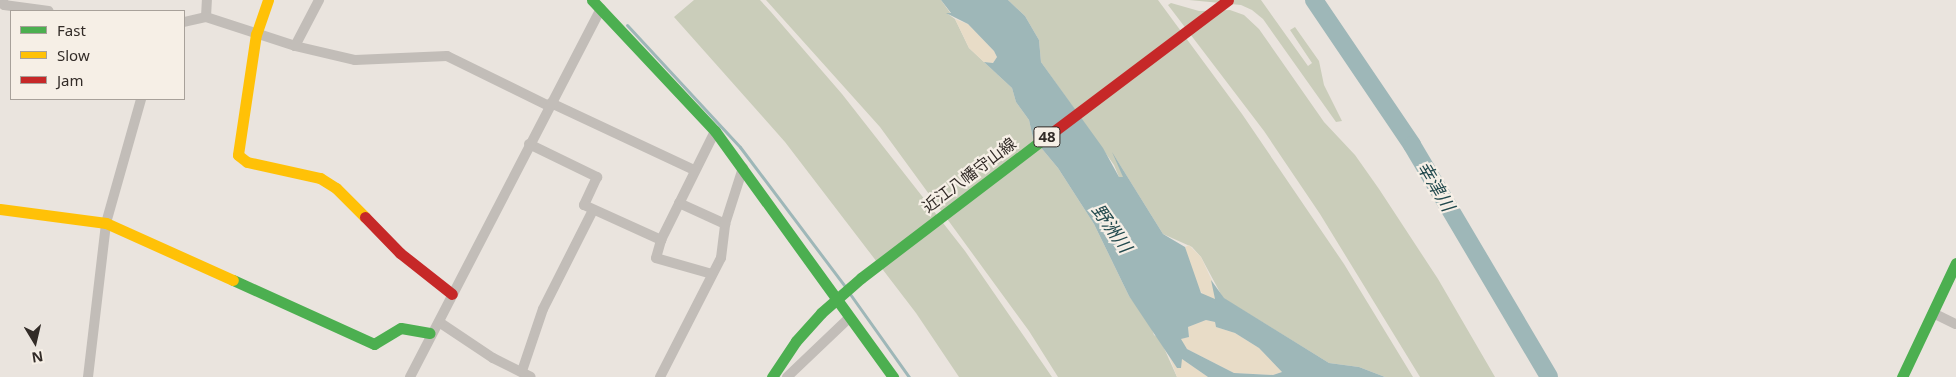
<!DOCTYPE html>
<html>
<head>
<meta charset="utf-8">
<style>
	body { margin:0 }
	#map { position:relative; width:1956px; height:377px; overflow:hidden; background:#eae4de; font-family:"Noto Sans","Noto Sans JP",sans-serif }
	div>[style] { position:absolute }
	.green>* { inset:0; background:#cacdba }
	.sand>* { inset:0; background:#e8dcc7 }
	.water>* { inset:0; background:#9eb7b8 }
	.stream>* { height:3px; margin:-1.5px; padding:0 1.5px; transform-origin:1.5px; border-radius:1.5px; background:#9eb7b8 }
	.river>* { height:18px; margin:-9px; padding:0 9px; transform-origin:9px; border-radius:9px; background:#9eb7b8 }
	.street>* { height:10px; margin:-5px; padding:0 5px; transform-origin:5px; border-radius:5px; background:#c2bdb8 }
	.fast>* { height:11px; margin:-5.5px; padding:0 5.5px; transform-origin:5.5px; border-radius:5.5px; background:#4caf50 }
	.slow>* { height:11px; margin:-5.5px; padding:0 5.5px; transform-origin:5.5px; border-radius:5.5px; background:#ffc107 }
	.jam>* { height:11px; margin:-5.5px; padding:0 5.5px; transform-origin:5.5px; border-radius:5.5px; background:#c62828 }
	.fast-bridge>* { height:11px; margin:-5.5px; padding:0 5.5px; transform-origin:5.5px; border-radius:5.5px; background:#4caf50 }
	span { translate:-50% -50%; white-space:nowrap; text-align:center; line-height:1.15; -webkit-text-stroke:4.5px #f6efe6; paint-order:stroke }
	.shield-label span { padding:1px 4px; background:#f6efe6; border:1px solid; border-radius:4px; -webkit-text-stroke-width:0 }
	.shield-label { font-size:15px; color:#322b27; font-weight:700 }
	.street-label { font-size:16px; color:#322b27 }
	.water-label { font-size:18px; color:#224a4e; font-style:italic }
	.legend { position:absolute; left:10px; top:10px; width:175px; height:90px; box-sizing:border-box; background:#f6efe6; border:1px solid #a8a19a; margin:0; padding:6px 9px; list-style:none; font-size:15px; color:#322b27 }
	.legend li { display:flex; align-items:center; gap:10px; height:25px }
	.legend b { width:25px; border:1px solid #a8a19a }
	.north { position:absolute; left:10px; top:317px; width:50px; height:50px; -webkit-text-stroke:4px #f6efe6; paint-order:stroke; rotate:171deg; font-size:14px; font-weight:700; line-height:20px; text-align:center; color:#322b27 }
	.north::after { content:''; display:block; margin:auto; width:18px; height:22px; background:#322b27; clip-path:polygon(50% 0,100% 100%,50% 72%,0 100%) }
</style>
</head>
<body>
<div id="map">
	<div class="green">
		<i style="clip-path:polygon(694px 0,760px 0,771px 12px,842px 94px,965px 251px,1052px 377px,959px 377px,916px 313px,785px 142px,674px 17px)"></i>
		<i style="clip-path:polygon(766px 0,941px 0,951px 14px,948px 14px,955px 19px,969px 48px,1012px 88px,1016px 102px,1029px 120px,1033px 138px,1058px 168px,1094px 224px,1129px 296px,1150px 323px,1154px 335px,1160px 339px,1177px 377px,1058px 377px,1029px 331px,880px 127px)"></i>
		<i style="clip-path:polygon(1008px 0,1158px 0,1242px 114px,1344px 264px,1413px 377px,1385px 377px,1359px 367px,1329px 363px,1223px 298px,1201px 257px,1192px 247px,1163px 234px,1115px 157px,1124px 178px,1119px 177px,1114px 165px,1041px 62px,1039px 40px,1025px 16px)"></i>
		<i style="clip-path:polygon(1189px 0,1261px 0,1308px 66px,1312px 63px,1290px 30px,1295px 27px,1319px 61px,1324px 85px,1342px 121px,1336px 122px,1263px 19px,1252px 10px,1241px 5px)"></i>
		<i style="clip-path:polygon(1171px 3px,1199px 11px,1230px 10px,1244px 15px,1259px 29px,1324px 122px,1355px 155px,1379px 189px,1438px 279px,1495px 377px,1420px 377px,1320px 214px,1264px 131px,1168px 5px)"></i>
	</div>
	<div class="sand">
		<i style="clip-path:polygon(955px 19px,968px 24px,994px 51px,997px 57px,993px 63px,984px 62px,969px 48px)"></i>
		<i style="clip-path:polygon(1189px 245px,1201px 257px,1214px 285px,1215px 299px,1206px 298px,1197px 287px,1188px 259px,1185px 247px)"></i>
		<i style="clip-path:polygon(1206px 320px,1215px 322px,1216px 327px,1235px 333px,1259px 348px,1282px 372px,1273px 375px,1234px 373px,1187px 349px,1180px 339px,1189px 337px,1188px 327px)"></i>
		<i style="clip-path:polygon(1169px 356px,1177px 368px,1182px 359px,1208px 377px,1177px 377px)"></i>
	</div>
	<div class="water">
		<i style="clip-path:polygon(evenodd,941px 0,1008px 0,1025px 16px,1039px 40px,1041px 62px,1103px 148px,1119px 177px,1123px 177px,1112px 152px,1163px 234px,1185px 247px,1201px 293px,1215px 299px,1211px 280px,1224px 298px,1329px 363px,1359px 367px,1385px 377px,1208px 377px,1182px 359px,1181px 368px,1177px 368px,1129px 296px,1094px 224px,1058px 168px,1033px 138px,1029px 120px,1016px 102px,1012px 88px,984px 62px,993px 63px,997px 57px,994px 51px,968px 24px,946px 13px,951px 13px,941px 0,1206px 320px,1215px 322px,1216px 327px,1235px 333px,1259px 348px,1282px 372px,1273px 375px,1234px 373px,1187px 349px,1181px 339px,1189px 337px,1188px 327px,1206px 320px)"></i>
	</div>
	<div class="stream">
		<i style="left:627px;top:25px;width:166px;rotate:47.2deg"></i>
		<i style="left:740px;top:147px;width:173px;rotate:53deg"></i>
		<i style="left:850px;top:294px;width:102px;rotate:54.6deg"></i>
	</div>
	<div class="river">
		<i style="left:1314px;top:0;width:175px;rotate:55.9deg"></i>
		<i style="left:1412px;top:145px;width:269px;rotate:59.4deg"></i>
	</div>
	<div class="street">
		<i style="left:3px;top:0;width:5px;rotate:79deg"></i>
		<i style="left:4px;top:5px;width:45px;rotate:7.6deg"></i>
		<i style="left:206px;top:17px;width:17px;rotate:-87deg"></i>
		<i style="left:184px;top:22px;width:23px;rotate:-13deg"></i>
		<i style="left:206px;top:17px;width:94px;rotate:18deg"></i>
		<i style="left:295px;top:46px;width:62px;rotate:13.1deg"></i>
		<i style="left:355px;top:60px;width:92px;rotate:-2.5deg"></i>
		<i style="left:447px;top:56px;width:114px;rotate:26.1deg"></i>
		<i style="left:295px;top:46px;width:52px;rotate:-62.4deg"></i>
		<i style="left:551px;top:103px;width:158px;rotate:25.1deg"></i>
		<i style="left:529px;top:144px;width:76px;rotate:25.9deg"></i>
		<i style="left:597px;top:177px;width:31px;rotate:115deg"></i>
		<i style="left:584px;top:205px;width:85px;rotate:24.4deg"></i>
		<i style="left:679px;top:203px;width:51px;rotate:24.5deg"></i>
		<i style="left:712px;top:274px;width:58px;rotate:-164.1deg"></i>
		<i style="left:656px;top:258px;width:19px;rotate:-74deg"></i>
		<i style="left:661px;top:240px;width:122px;rotate:-63.6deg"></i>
		<i style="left:1933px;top:313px;width:25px;rotate:26deg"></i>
		<i style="left:439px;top:322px;width:65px;rotate:33.7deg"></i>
		<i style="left:493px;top:358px;width:42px;rotate:26.6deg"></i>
		<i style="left:522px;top:371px;width:65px;rotate:-71.3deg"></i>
		<i style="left:543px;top:309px;width:111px;rotate:-63.2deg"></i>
		<i style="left:88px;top:377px;width:155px;rotate:-83.3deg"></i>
		<i style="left:106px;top:223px;width:129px;rotate:-74.2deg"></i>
		<i style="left:410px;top:377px;width:415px;rotate:-62.6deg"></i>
		<i style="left:660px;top:377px;width:134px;rotate:-62.9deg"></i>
		<i style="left:721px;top:258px;width:34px;rotate:-83deg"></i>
		<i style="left:725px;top:224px;width:59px;rotate:-72.2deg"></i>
		<i style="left:787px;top:377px;width:84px;rotate:-43.6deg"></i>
	</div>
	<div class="fast">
		<i style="left:592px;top:0;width:180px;rotate:46.8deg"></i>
		<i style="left:715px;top:131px;width:304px;rotate:54.1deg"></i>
		<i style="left:861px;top:278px;width:236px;rotate:-37.3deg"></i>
		<i style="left:233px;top:280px;width:155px;rotate:24.4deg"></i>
		<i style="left:374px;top:344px;width:31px;rotate:-31deg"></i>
		<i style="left:401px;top:328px;width:29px;rotate:10deg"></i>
		<i style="left:772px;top:377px;width:43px;rotate:-56.3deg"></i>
		<i style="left:796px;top:341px;width:38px;rotate:-48deg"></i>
		<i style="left:1902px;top:377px;width:126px;rotate:-64.7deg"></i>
	</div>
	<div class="slow">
		<i style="left:268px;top:0;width:36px;rotate:109deg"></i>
		<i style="left:256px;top:34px;width:122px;rotate:98.5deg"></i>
		<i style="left:238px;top:155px;width:11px;rotate:38deg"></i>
		<i style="left:247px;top:162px;width:75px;rotate:12.4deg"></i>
		<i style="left:320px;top:178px;width:19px;rotate:32deg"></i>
		<i style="left:336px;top:188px;width:41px;rotate:45deg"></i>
		<i style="left:0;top:209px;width:107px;rotate:7.5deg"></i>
		<i style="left:106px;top:223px;width:139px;rotate:24.2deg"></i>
	</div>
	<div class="jam">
		<i style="left:1049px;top:135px;width:224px;rotate:-37deg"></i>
		<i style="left:365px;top:217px;width:50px;rotate:45.8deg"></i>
		<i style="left:400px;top:253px;width:66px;rotate:38.3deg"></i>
	</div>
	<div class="fast-bridge">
		<i style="left:821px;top:313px;width:53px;rotate:-41.2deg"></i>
	</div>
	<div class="shield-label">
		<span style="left:1047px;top:137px">48</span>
	</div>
	<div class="street-label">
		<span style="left:969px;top:175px;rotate:-37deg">近江八幡守山線</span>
	</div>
	<div class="water-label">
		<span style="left:1436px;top:186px;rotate:59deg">幸津川</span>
		<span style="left:1112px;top:228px;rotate:55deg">野洲川</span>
	</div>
	<ul class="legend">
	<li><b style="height:6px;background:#4caf50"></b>Fast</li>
	<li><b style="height:6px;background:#ffc107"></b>Slow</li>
	<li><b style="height:6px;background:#c62828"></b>Jam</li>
	</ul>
	<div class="north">N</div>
</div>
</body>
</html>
